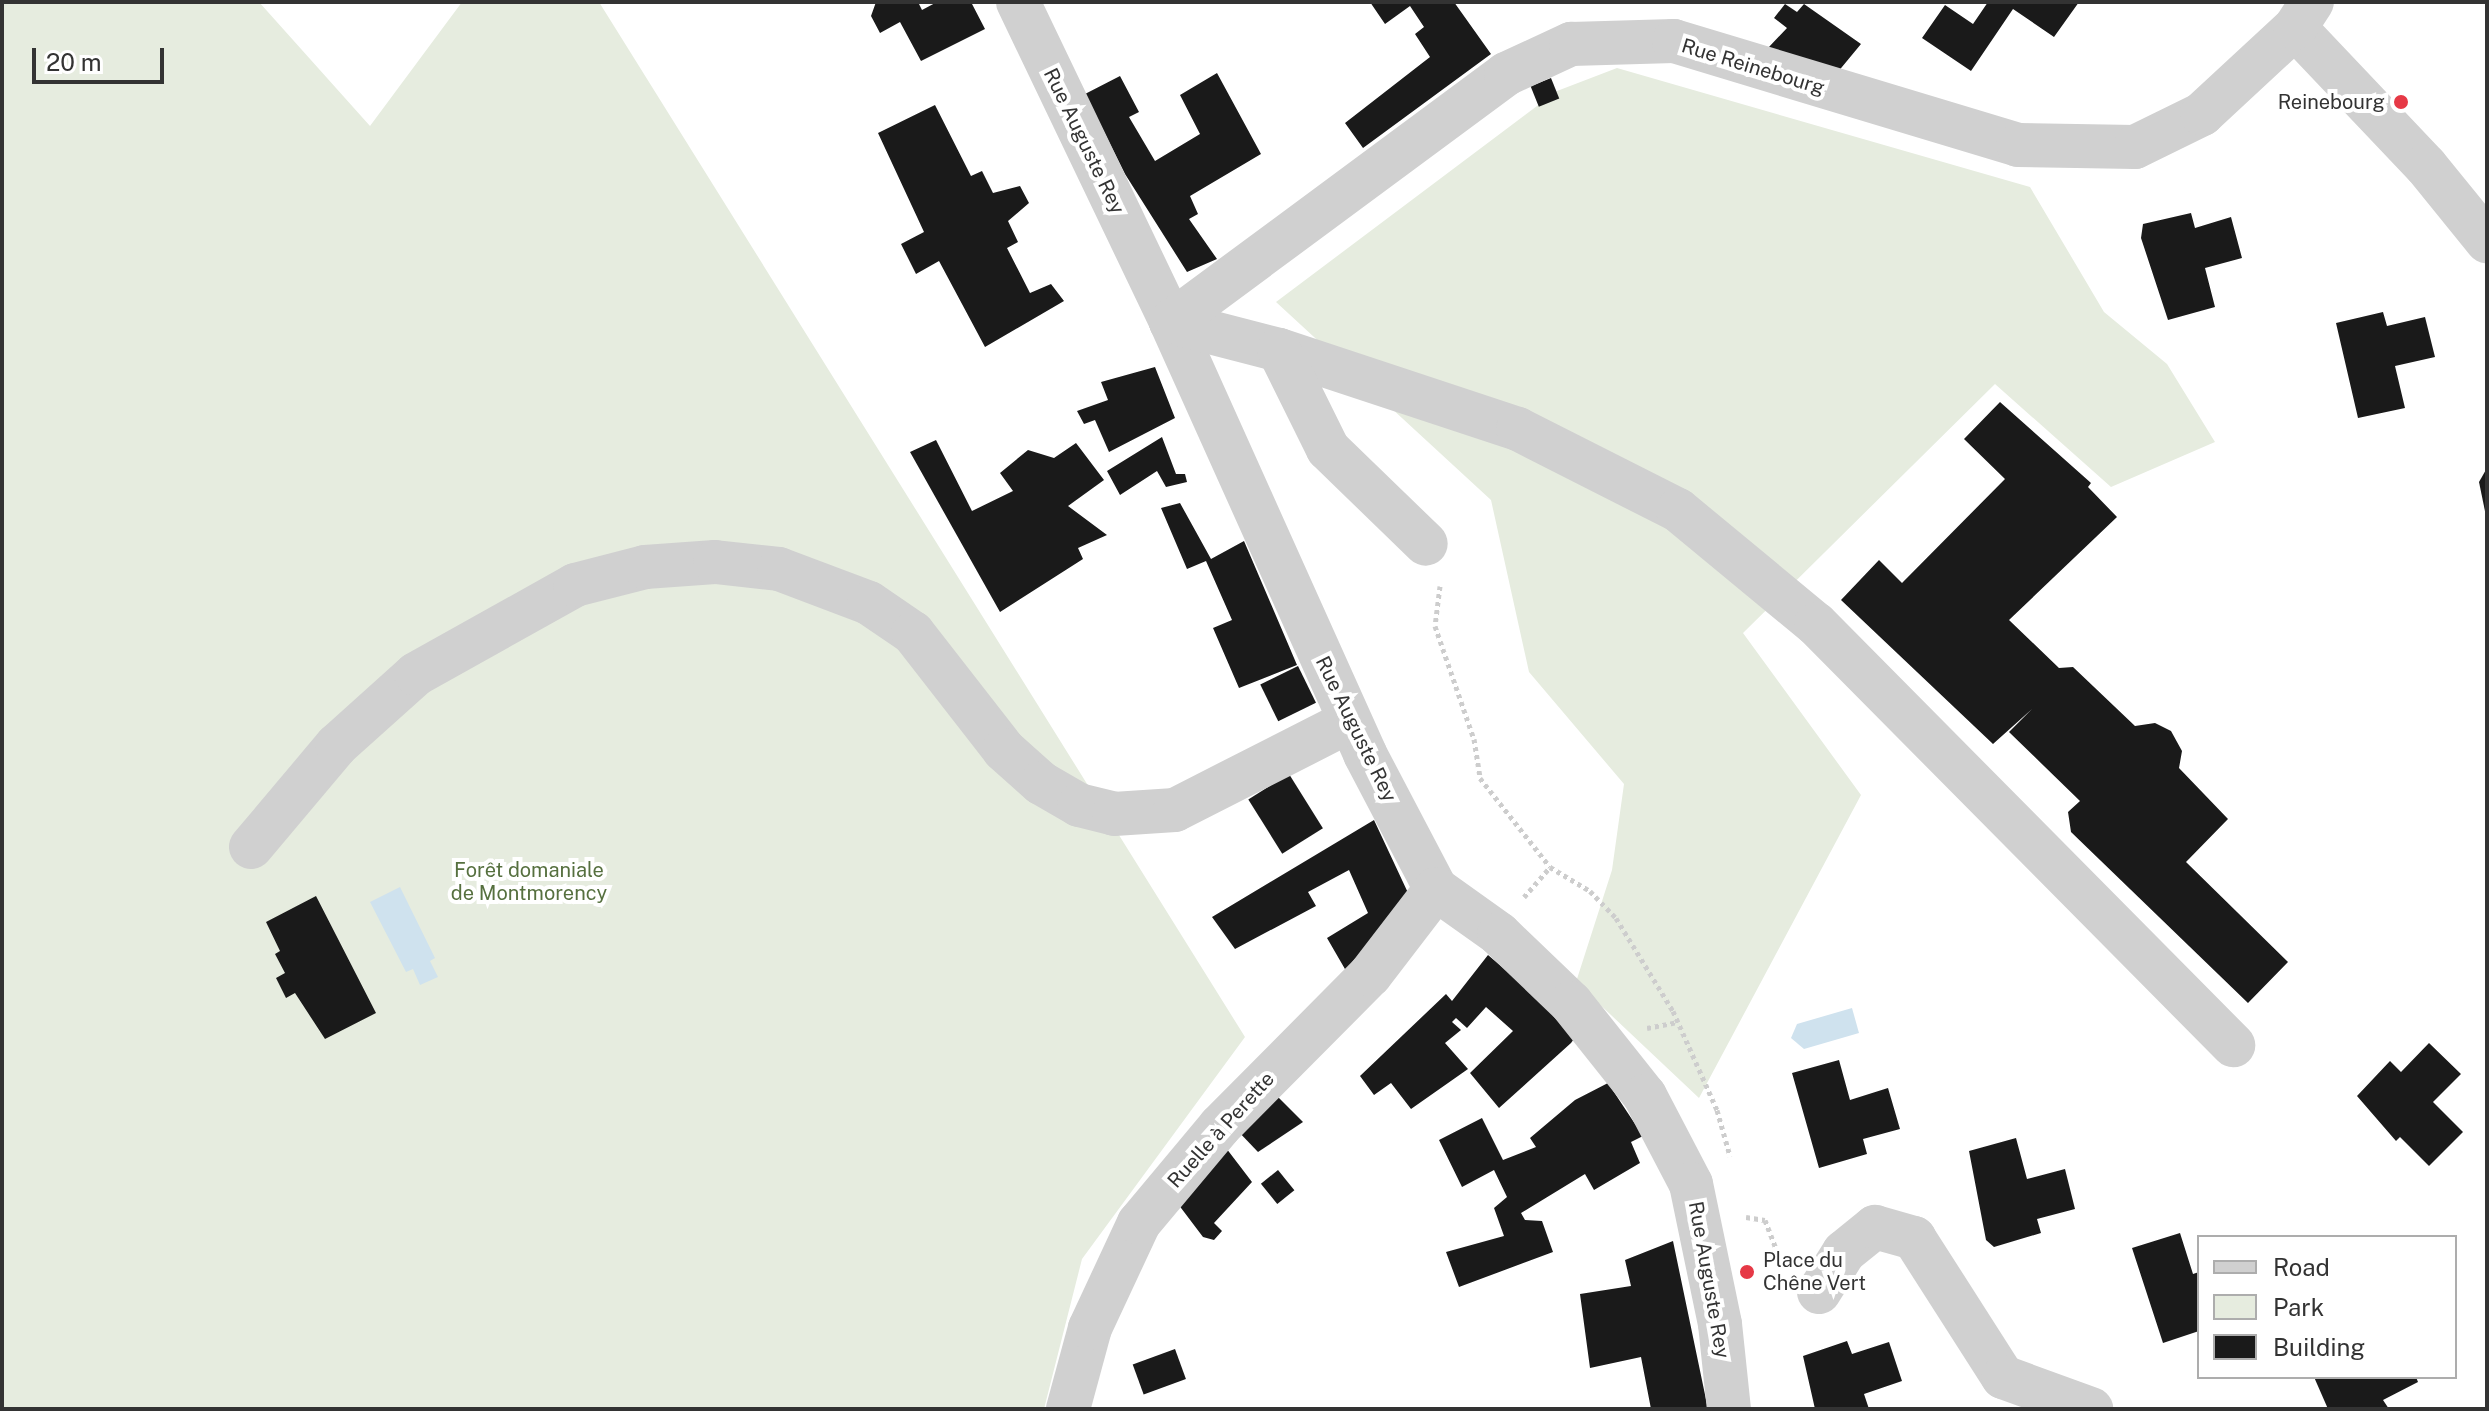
<!DOCTYPE html>
<html>
<head>
<meta charset="utf-8">
<style>
	body { margin:0 }
	#map { position:relative; width:2489px; height:1411px; overflow:hidden; background:#fff; font-family:"Public Sans",sans-serif }
	div>[style] { position:absolute }
	.green>* { inset:0; background:#e6ecdf }
	.water>* { inset:0; background:#cfe2ee }
	.building>* { inset:0; background:#1a1a1a; transform-origin:0 0 }
	.path>* { height:5px; margin-top:-2.5px; transform-origin:0; background:repeating-linear-gradient(90deg,#cdcdcd 0 4px,transparent 0 8px) }
	.minor>* { height:44px; margin:-22px; padding:0 22px; transform-origin:22px; border-radius:22px; background:#d0d0d0 }
	.dots>* { width:22px; height:22px; translate:-50% -50%; box-sizing:border-box; border:4px solid #fff; border-radius:50% }
	span { translate:-50% -50%; white-space:nowrap; text-align:center; line-height:1.15; -webkit-text-stroke:8px #fff; paint-order:stroke }
	.street-label { font-size:20px; color:#333 }
	.poi-label { font-size:20px; color:#333 }
	.right { translate:-100% -50%; text-align:right }
	.left { translate:0 -50%; text-align:left }
	.park-label { font-size:20px; color:#56703f }
	.frame { position:absolute; inset:0; border:4px solid #333; pointer-events:none }
	.legend { position:absolute; left:2197px; top:1235px; width:260px; height:144px; box-sizing:border-box; background:#fff; border:2px solid #adadad; margin:0; padding:10px 14px; list-style:none; font-size:24px; color:#333 }
	.legend li { display:flex; align-items:center; gap:16px; height:40px }
	.legend b { width:40px; border:2px solid #adadad }
	.scale { position:absolute; left:32px; top:48px; width:132px; height:36px; box-sizing:border-box; border:4px solid #333; border-top:0; padding-left:10px; font-size:24px; line-height:28px; white-space:nowrap; color:#333; -webkit-text-stroke:6px #fff; paint-order:stroke }
</style>
</head>
<body>
<div id="map">
	<div class="green">
		<i style="clip-path:polygon(2px 2px,259px 2px,370px 126px,462px 2px,599px 2px,1245px 1037px,1082px 1259px,1044px 1409px,2px 1409px)"></i>
		<i style="clip-path:polygon(1617px 68px,2030px 187px,2104px 312px,2167px 364px,2215px 442px,2111px 487px,1995px 384px,1743px 633px,1861px 795px,1699px 1098px,1576px 982px,1612px 870px,1624px 784px,1529px 672px,1491px 500px,1276px 302px,1557px 91px)"></i>
	</div>
	<div class="water">
		<i style="clip-path:polygon(400px 887px,435px 958px,430px 961px,438px 977px,420px 985px,413px 969px,406px 972px,370px 902px)"></i>
		<i style="clip-path:polygon(1852px 1008px,1859px 1033px,1804px 1049px,1791px 1038px,1797px 1024px)"></i>
	</div>
	<div class="building">
		<i style="clip-path:polygon(876px 2px,918px 2px,922px 10px,937px 2px,971px 2px,985px 29px,921px 61px,900px 22px,880px 33px,871px 16px)"></i>
		<i style="clip-path:polygon(1370px 2px,1454px 2px,1491px 54px,1363px 148px,1345px 123px,1430px 57px,1415px 34px,1424px 27px,1410px 6px,1385px 24px)"></i>
		<i style="clip-path:polygon(1988px 2px,2079px 2px,2054px 37px,2013px 9px,1971px 71px,1922px 38px,1945px 5px,1973px 24px)"></i>
		<i style="clip-path:polygon(1785px 4px,1797px 12px,1804px 4px,1861px 44px,1837px 73px,1768px 48px,1787px 28px,1774px 18px)"></i>
		<i style="clip-path:polygon(1217px 73px,1261px 154px,1190px 196px,1198px 214px,1189px 219px,1217px 259px,1187px 272px,1125px 174px,1085px 94px,1120px 76px,1139px 112px,1129px 117px,1155px 161px,1200px 134px,1180px 95px)"></i>
		<i style="left:1551px;top:78px;width:22px;height:22px;rotate:68deg"></i>
		<i style="clip-path:polygon(935px 105px,971px 176px,982px 171px,993px 193px,1020px 186px,1029px 203px,1008px 221px,1018px 242px,1007px 248px,1030px 293px,1051px 284px,1064px 301px,985px 347px,939px 261px,916px 274px,901px 244px,924px 232px,878px 133px)"></i>
		<i style="clip-path:polygon(2191px 213px,2195px 228px,2231px 217px,2242px 258px,2205px 268px,2215px 307px,2168px 320px,2141px 238px,2143px 224px)"></i>
		<i style="clip-path:polygon(2383px 312px,2387px 326px,2425px 317px,2435px 357px,2395px 366px,2405px 408px,2358px 418px,2336px 323px)"></i>
		<i style="clip-path:polygon(1155px 367px,1175px 418px,1109px 452px,1095px 420px,1084px 424px,1077px 411px,1108px 400px,1101px 382px)"></i>
		<i style="clip-path:polygon(2000px 402px,2091px 483px,2088px 487px,2117px 517px,2009px 620px,2059px 668px,2073px 667px,2135px 726px,2155px 723px,2171px 731px,2182px 751px,2179px 768px,2228px 819px,2186px 862px,2288px 962px,2248px 1003px,2071px 832px,2068px 812px,2080px 801px,2009px 732px,2032px 709px,1993px 744px,1841px 600px,1879px 560px,1902px 583px,2005px 479px,1964px 439px)"></i>
		<i style="clip-path:polygon(1162px 437px,1176px 474px,1185px 474px,1187px 482px,1166px 487px,1157px 471px,1120px 495px,1107px 471px)"></i>
		<i style="clip-path:polygon(936px 440px,972px 511px,1013px 491px,1000px 473px,1028px 450px,1054px 458px,1076px 443px,1104px 480px,1068px 506px,1107px 535px,1078px 548px,1083px 559px,1000px 612px,910px 452px)"></i>
		<i style="clip-path:polygon(2487px 468px,2487px 516px,2486px 516px,2479px 482px)"></i>
		<i style="clip-path:polygon(1180px 503px,1211px 559px,1244px 541px,1297px 665px,1239px 688px,1213px 628px,1232px 620px,1206px 561px,1187px 569px,1161px 508px)"></i>
		<i style="left:1298px;top:666px;width:41px;height:42px;rotate:64deg"></i>
		<i style="left:1289px;top:774px;width:64px;height:48px;rotate:58deg"></i>
		<i style="clip-path:polygon(1374px 820px,1409px 895px,1349px 976px,1327px 938px,1368px 913px,1349px 870px,1308px 892px,1316px 906px,1235px 949px,1212px 917px)"></i>
		<i style="clip-path:polygon(316px 896px,376px 1013px,325px 1039px,295px 993px,286px 998px,276px 978px,285px 973px,275px 954px,280px 951px,266px 922px)"></i>
		<i style="clip-path:polygon(1488px 955px,1579px 1032px,1571px 1043px,1499px 1108px,1470px 1073px,1513px 1031px,1486px 1007px,1467px 1028px,1456px 1018px,1452px 1022px,1461px 1030px,1445px 1043px,1468px 1069px,1411px 1109px,1391px 1083px,1374px 1095px,1360px 1076px,1446px 994px,1452px 1001px)"></i>
		<i style="clip-path:polygon(2429px 1043px,2461px 1074px,2433px 1102px,2463px 1132px,2429px 1166px,2400px 1137px,2396px 1141px,2357px 1096px,2390px 1061px,2401px 1072px)"></i>
		<i style="clip-path:polygon(1839px 1060px,1850px 1100px,1888px 1088px,1900px 1129px,1863px 1139px,1867px 1154px,1819px 1168px,1792px 1073px)"></i>
		<i style="clip-path:polygon(1608px 1083px,1643px 1136px,1631px 1142px,1640px 1163px,1594px 1190px,1585px 1174px,1521px 1213px,1525px 1220px,1542px 1221px,1553px 1252px,1459px 1287px,1446px 1252px,1504px 1236px,1494px 1208px,1507px 1197px,1494px 1170px,1462px 1187px,1439px 1140px,1482px 1118px,1503px 1160px,1536px 1147px,1530px 1138px,1575px 1100px)"></i>
		<i style="clip-path:polygon(1272px 1091px,1303px 1122px,1258px 1152px,1236px 1129px)"></i>
		<i style="clip-path:polygon(2016px 1138px,2027px 1179px,2065px 1169px,2075px 1209px,2037px 1219px,2041px 1233px,1994px 1247px,1986px 1240px,1969px 1151px)"></i>
		<i style="clip-path:polygon(1223px 1144px,1252px 1182px,1214px 1223px,1222px 1231px,1214px 1240px,1203px 1237px,1175px 1200px)"></i>
		<i style="left:1278px;top:1170px;width:26px;height:22px;rotate:51deg"></i>
		<i style="clip-path:polygon(2180px 1233px,2193px 1274px,2199px 1272px,2199px 1331px,2163px 1343px,2132px 1248px)"></i>
		<i style="clip-path:polygon(1673px 1241px,1708px 1409px,1651px 1409px,1641px 1357px,1590px 1368px,1580px 1294px,1631px 1286px,1625px 1260px)"></i>
		<i style="clip-path:polygon(1847px 1341px,1852px 1354px,1889px 1342px,1902px 1381px,1864px 1394px,1869px 1409px,1815px 1409px,1803px 1356px)"></i>
		<i style="left:1175px;top:1349px;width:32px;height:45px;rotate:70deg"></i>
		<i style="clip-path:polygon(2314px 1377px,2416px 1377px,2418px 1382px,2383px 1400px,2389px 1409px,2328px 1409px)"></i>
	</div>
	<div class="path">
		<i style="left:1440px;top:586px;width:40px;rotate:97.1deg"></i>
		<i style="left:1435px;top:626px;width:120px;rotate:71deg"></i>
		<i style="left:1474px;top:739px;width:39px;rotate:81deg"></i>
		<i style="left:1480px;top:778px;width:113px;rotate:51.8deg"></i>
		<i style="left:1550px;top:867px;width:47px;rotate:31deg"></i>
		<i style="left:1590px;top:891px;width:37px;rotate:46deg"></i>
		<i style="left:1616px;top:918px;width:109px;rotate:58.5deg"></i>
		<i style="left:1673px;top:1011px;width:108px;rotate:66deg"></i>
		<i style="left:1717px;top:1110px;width:48px;rotate:74.2deg"></i>
		<i style="left:1524px;top:897px;width:40px;rotate:-49deg"></i>
		<i style="left:1647px;top:1028px;width:32px;rotate:-11deg"></i>
		<i style="left:1746px;top:1217px;width:19px;rotate:9deg"></i>
		<i style="left:1765px;top:1220px;width:47px;rotate:68.9deg"></i>
	</div>
	<div class="minor">
		<i style="left:1018px;top:2px;width:355px;rotate:64.4deg"></i>
		<i style="left:1171px;top:322px;width:474px;rotate:65.8deg"></i>
		<i style="left:1365px;top:754px;width:153px;rotate:62.3deg"></i>
		<i style="left:1436px;top:889px;width:77px;rotate:35.5deg"></i>
		<i style="left:1499px;top:934px;width:100px;rotate:43.8deg"></i>
		<i style="left:1571px;top:1003px;width:119px;rotate:51.5deg"></i>
		<i style="left:1645px;top:1096px;width:99px;rotate:62.4deg"></i>
		<i style="left:1691px;top:1184px;width:143px;rotate:78.3deg"></i>
		<i style="left:1720px;top:1324px;width:85px;rotate:84deg"></i>
		<i style="left:2295px;top:28px;width:190px;rotate:46.5deg"></i>
		<i style="left:2426px;top:166px;width:97px;rotate:50.9deg"></i>
		<i style="left:1171px;top:322px;width:112px;rotate:14.5deg"></i>
		<i style="left:1279px;top:350px;width:252px;rotate:18.3deg"></i>
		<i style="left:1518px;top:429px;width:179px;rotate:26.9deg"></i>
		<i style="left:1678px;top:510px;width:179px;rotate:39.6deg"></i>
		<i style="left:1816px;top:624px;width:593px;rotate:45.27deg"></i>
		<i style="left:1171px;top:322px;width:417px;rotate:-36.5deg"></i>
		<i style="left:1506px;top:74px;width:72px;rotate:-24.8deg"></i>
		<i style="left:1571px;top:44px;width:103px;rotate:-1.7deg"></i>
		<i style="left:1674px;top:41px;width:359px;rotate:16.8deg"></i>
		<i style="left:2018px;top:145px;width:117px;rotate:1deg"></i>
		<i style="left:2135px;top:147px;width:75px;rotate:-26.2deg"></i>
		<i style="left:2202px;top:114px;width:127px;rotate:-42.8deg"></i>
		<i style="left:2295px;top:28px;width:31px;rotate:-57deg"></i>
		<i style="left:1279px;top:350px;width:110px;rotate:63.7deg"></i>
		<i style="left:1328px;top:449px;width:136px;rotate:44.1deg"></i>
		<i style="left:251px;top:847px;width:133px;rotate:-49.9deg"></i>
		<i style="left:337px;top:745px;width:106px;rotate:-41.9deg"></i>
		<i style="left:416px;top:674px;width:182px;rotate:-29.2deg"></i>
		<i style="left:575px;top:585px;width:72px;rotate:-14.4deg"></i>
		<i style="left:645px;top:567px;width:70px;rotate:-4.1deg"></i>
		<i style="left:715px;top:562px;width:64px;rotate:6.2deg"></i>
		<i style="left:779px;top:569px;width:96px;rotate:20.7deg"></i>
		<i style="left:869px;top:603px;width:53px;rotate:34.3deg"></i>
		<i style="left:913px;top:633px;width:148px;rotate:52.1deg"></i>
		<i style="left:1004px;top:750px;width:50px;rotate:41.7deg"></i>
		<i style="left:1041px;top:783px;width:44px;rotate:30.1deg"></i>
		<i style="left:1079px;top:805px;width:36px;rotate:14deg"></i>
		<i style="left:1114px;top:814px;width:61px;rotate:-3.8deg"></i>
		<i style="left:1175px;top:810px;width:196px;rotate:-27deg"></i>
		<i style="left:1819px;top:1292px;width:47px;rotate:-58deg"></i>
		<i style="left:1844px;top:1252px;width:40px;rotate:-39deg"></i>
		<i style="left:1875px;top:1227px;width:41px;rotate:15.8deg"></i>
		<i style="left:1914px;top:1238px;width:165px;rotate:57.4deg"></i>
		<i style="left:2003px;top:1377px;width:94px;rotate:20deg"></i>
		<i style="left:1068px;top:1409px;width:84px;rotate:-74.8deg"></i>
		<i style="left:1090px;top:1328px;width:116px;rotate:-65deg"></i>
		<i style="left:1139px;top:1223px;width:126px;rotate:-50.1deg"></i>
		<i style="left:1220px;top:1126px;width:213px;rotate:-45.2deg"></i>
		<i style="left:1370px;top:975px;width:108px;rotate:-52.5deg"></i>
	</div>
	<div class="dots">
		<i style="left:2401px;top:102px;background:#e63946"></i>
		<i style="left:1747px;top:1272px;background:#e63946"></i>
	</div>
	<div class="street-label">
		<span style="left:1753px;top:67px;rotate:17deg">Rue Reinebourg</span>
		<span style="left:1084px;top:141px;rotate:64deg">Rue Auguste Rey</span>
		<span style="left:1356px;top:729px;rotate:64deg">Rue Auguste Rey</span>
		<span style="left:1221px;top:1130px;rotate:-48deg">Ruelle à Perette</span>
		<span style="left:1709px;top:1280px;rotate:80deg">Rue Auguste Rey</span>
	</div>
	<div class="poi-label">
		<span class="right" style="left:2385px;top:102px">Reinebourg</span>
		<span class="left" style="left:1763px;top:1272px">Place du<br>Chêne Vert</span>
	</div>
	<div class="park-label">
		<span style="left:529px;top:882px">Forêt domaniale<br>de Montmorency</span>
	</div>
	<div class="frame"></div>
	<ul class="legend">
	<li><b style="height:10px;background:#d0d0d0"></b>Road</li>
	<li><b style="height:22px;background:#e6ecdf"></b>Park</li>
	<li><b style="height:22px;background:#1a1a1a"></b>Building</li>
	</ul>
	<div class="scale">20 m</div>
</div>
</body>
</html>
